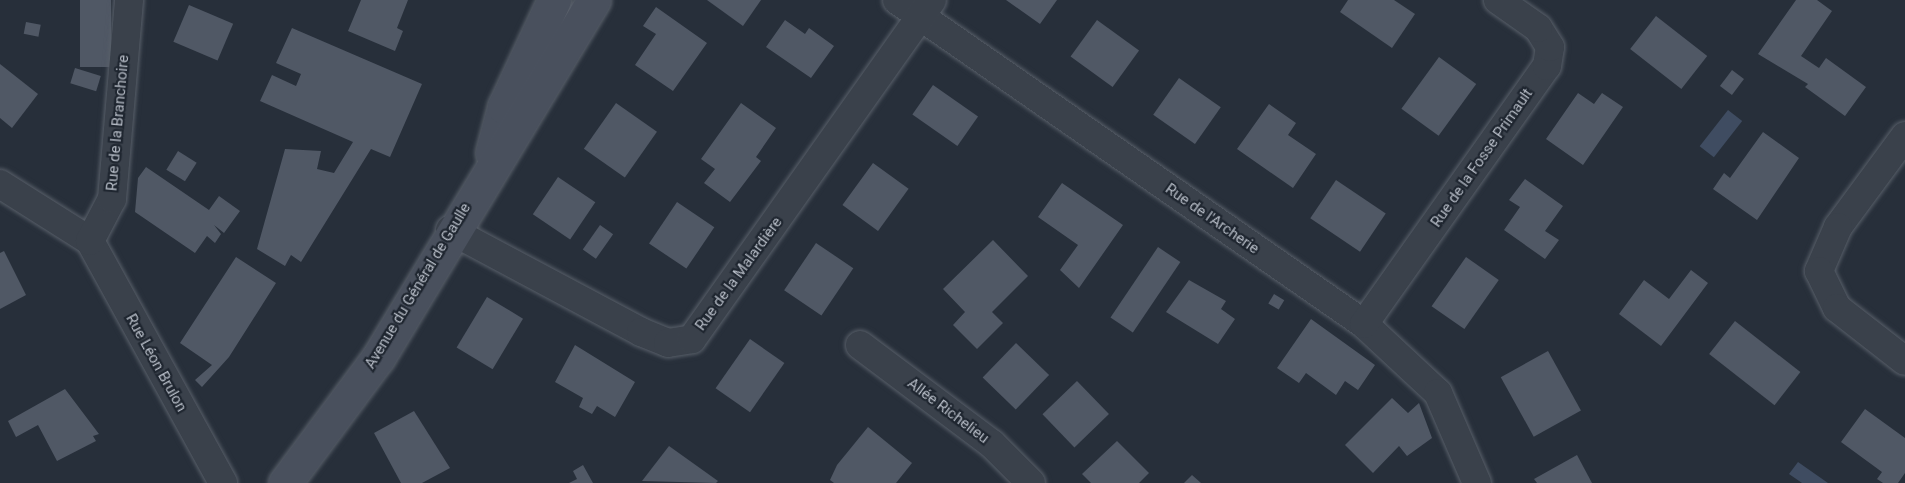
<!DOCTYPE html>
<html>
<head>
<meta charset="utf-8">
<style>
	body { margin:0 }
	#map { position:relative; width:1905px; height:483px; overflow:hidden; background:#272f3a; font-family:Roboto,sans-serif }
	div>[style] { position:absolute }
	.water>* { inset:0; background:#3f4c61; transform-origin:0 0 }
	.building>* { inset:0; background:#505865; transform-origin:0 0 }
	.roads { filter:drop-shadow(0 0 2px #585f69) drop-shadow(0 0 2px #585f69) }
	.street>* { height:28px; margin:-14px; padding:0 14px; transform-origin:14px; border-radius:14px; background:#3a414b }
	.secondary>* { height:33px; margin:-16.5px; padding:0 16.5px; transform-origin:16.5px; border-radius:16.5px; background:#49505d }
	span { translate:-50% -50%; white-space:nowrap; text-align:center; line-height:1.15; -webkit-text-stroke:4.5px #1f2630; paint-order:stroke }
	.street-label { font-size:15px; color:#b6bcc6 }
</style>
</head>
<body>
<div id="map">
	<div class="water">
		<i style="left:1728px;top:110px;width:18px;height:46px;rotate:38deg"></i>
		<i style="clip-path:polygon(1798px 462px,1828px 483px,1802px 483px,1789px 474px)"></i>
	</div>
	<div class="building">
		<i style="left:80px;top:0;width:31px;height:67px"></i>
		<i style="clip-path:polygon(361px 0,408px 0,397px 28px,403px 31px,395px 51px,348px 31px)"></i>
		<i style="clip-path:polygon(707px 0,761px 0,743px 26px)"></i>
		<i style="clip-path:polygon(1006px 0,1057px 0,1040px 24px)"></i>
		<i style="clip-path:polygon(1348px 0,1394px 0,1415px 14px,1392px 48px,1340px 12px)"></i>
		<i style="clip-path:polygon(1796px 0,1817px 0,1832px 11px,1801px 56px,1819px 68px,1826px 58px,1866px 87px,1845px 116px,1805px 87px,1808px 84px,1758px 54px)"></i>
		<i style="left:189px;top:5px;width:48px;height:40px;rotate:23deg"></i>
		<i style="clip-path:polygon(656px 7px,707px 43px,673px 91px,635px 65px,656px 34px,643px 26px)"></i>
		<i style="left:1656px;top:16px;width:65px;height:42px;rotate:38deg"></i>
		<i style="clip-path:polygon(785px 20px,805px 34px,809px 28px,834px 46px,811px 78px,766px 47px)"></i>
		<i style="left:1097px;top:20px;width:52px;height:45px;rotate:36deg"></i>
		<i style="left:26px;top:22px;width:15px;height:12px;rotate:11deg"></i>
		<i style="clip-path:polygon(292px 28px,422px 84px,390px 157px,371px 149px,301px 262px,291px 255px,285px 266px,257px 249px,285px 149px,321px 151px,317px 169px,334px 173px,353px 142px,260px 101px,272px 75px,296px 86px,301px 74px,276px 63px)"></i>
		<i style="left:1439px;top:57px;width:46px;height:64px;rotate:36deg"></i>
		<i style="clip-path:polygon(0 64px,38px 94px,12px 128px,0 118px)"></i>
		<i style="left:75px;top:68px;width:27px;height:16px;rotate:17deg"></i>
		<i style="left:1732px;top:70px;width:15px;height:20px;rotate:37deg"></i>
		<i style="left:1179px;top:78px;width:51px;height:45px;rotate:35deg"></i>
		<i style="left:933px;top:85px;width:55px;height:36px;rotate:35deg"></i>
		<i style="clip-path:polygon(1578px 93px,1594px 104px,1602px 93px,1623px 107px,1583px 165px,1546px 139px)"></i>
		<i style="left:616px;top:103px;width:50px;height:56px;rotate:35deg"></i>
		<i style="clip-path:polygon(741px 103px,776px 128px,756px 157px,761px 161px,730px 202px,704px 183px,715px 169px,701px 159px)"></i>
		<i style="clip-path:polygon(1269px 104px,1296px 123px,1288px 135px,1316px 154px,1293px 188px,1237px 149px)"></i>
		<i style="clip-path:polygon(1763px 132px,1799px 158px,1757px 220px,1713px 189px,1724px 173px,1730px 178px)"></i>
		<i style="left:178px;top:151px;width:22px;height:22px;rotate:32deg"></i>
		<i style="left:873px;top:163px;width:44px;height:52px;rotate:36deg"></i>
		<i style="clip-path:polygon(146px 167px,209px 210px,219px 196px,240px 211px,224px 233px,214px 225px,221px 234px,215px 243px,207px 236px,195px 253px,135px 212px,138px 178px)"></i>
		<i style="left:558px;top:177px;width:45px;height:45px;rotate:34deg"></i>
		<i style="clip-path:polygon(1525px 179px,1563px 206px,1545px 231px,1559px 240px,1545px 259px,1504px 230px,1520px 207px,1509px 200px)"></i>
		<i style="left:1336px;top:180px;width:60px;height:46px;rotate:34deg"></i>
		<i style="clip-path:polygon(1062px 183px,1123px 225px,1079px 288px,1060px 270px,1078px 245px,1038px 217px)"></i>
		<i style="left:677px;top:202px;width:45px;height:50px;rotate:34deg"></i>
		<i style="left:600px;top:225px;width:16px;height:30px;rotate:35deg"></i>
		<i style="clip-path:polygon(993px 240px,1028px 276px,992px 312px,1003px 323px,977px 349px,953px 325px,965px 312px,943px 289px)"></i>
		<i style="left:816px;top:243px;width:45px;height:57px;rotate:34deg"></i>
		<i style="left:1158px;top:247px;width:27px;height:85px;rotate:34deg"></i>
		<i style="clip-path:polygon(4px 251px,26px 295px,0 309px,0 253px)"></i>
		<i style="clip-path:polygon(236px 257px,276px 283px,229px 357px,202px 387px,195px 380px,212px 365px,180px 343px)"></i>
		<i style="left:1466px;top:257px;width:40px;height:60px;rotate:35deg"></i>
		<i style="clip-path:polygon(1691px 270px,1708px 283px,1661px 346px,1619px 314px,1644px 280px,1669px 299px)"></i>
		<i style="clip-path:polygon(1189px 280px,1226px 301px,1221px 309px,1235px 319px,1218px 344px,1166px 312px)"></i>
		<i style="left:1274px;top:294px;width:12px;height:11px;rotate:31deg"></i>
		<i style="left:487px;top:297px;width:42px;height:59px;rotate:31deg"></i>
		<i style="clip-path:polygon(1311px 319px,1375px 365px,1358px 390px,1345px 381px,1336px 395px,1306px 373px,1299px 383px,1277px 368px)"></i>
		<i style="left:1735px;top:321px;width:83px;height:42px;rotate:38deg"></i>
		<i style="left:750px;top:339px;width:42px;height:60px;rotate:35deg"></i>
		<i style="left:1016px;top:343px;width:46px;height:48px;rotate:44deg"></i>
		<i style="clip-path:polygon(575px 345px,635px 382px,615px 417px,597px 406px,592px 414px,579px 407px,583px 398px,555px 382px)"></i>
		<i style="left:1548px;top:351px;width:68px;height:54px;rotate:61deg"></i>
		<i style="left:1077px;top:381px;width:46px;height:48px;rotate:46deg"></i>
		<i style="clip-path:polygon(65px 389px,99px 434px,93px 436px,96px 441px,57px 461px,38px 425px,16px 437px,8px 421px)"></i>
		<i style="clip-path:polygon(1392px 398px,1408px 413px,1419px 403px,1432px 438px,1407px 456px,1399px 446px,1373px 473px,1345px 445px)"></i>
		<i style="clip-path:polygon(1865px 409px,1905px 438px,1905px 473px,1898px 483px,1883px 483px,1877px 479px,1882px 472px,1841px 442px)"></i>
		<i style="clip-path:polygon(414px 411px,450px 468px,422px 483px,401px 483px,374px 433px)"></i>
		<i style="clip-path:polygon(868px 427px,912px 463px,896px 483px,834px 483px,830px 480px,837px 465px)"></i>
		<i style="clip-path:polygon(1117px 441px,1149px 473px,1139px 483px,1091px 483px,1082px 474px)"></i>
		<i style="clip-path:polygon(669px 446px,718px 481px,716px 483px,642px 481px)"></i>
		<i style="clip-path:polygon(1577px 455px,1592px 483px,1537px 483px,1534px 479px)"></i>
		<i style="clip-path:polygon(583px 465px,593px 483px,569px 483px,577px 479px,573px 471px)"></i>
		<i style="clip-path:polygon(1192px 475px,1201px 483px,1184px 483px)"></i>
	</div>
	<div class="roads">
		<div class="street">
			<i style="left:897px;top:0;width:568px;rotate:34.75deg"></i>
			<i style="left:1364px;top:324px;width:101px;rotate:43deg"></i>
			<i style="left:1438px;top:393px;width:98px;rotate:66.6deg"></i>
			<i style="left:1905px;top:136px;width:113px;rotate:126.4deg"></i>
			<i style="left:1838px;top:227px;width:48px;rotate:113.4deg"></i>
			<i style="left:1819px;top:271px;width:41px;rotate:64.1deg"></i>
			<i style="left:1837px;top:308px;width:86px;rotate:37.9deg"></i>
			<i style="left:0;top:184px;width:107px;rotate:32.3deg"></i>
			<i style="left:450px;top:230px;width:217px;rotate:28.1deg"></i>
			<i style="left:641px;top:332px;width:29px;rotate:22deg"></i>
			<i style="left:668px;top:343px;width:24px;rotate:-9deg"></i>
			<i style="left:692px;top:339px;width:415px;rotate:-54.7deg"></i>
			<i style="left:90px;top:241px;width:276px;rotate:61.2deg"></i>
			<i style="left:90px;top:241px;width:47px;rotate:-62.4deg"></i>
			<i style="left:112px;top:199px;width:200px;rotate:-85.1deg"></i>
			<i style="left:1364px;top:324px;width:316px;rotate:-54.7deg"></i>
			<i style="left:1547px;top:66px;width:19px;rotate:-81deg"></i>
			<i style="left:1550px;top:47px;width:22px;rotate:-122deg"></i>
			<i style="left:1538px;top:28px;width:49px;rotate:-145deg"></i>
			<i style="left:860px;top:345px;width:165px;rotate:36.9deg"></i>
			<i style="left:992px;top:444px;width:55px;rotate:45deg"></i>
		</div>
		<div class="secondary">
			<i style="left:492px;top:153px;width:48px;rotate:-75.4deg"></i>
			<i style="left:504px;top:107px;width:118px;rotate:-65deg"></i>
			<i style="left:285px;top:483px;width:156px;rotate:-53.4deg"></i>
			<i style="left:378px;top:358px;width:418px;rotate:-58.9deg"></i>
		</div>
	</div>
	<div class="street-label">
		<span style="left:118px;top:123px;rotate:-85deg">Rue de la Branchoire</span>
		<span style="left:1482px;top:158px;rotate:-55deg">Rue de la Fosse Primault</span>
		<span style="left:1212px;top:219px;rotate:35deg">Rue de l'Archerie</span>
		<span style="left:739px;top:274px;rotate:-54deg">Rue de la Malardière</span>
		<span style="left:418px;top:286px;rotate:-59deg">Avenue du Général de Gaulle</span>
		<span style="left:156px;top:363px;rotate:61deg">Rue Léon Brulon</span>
		<span style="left:948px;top:411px;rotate:37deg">Allée Richelieu</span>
	</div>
</div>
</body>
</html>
